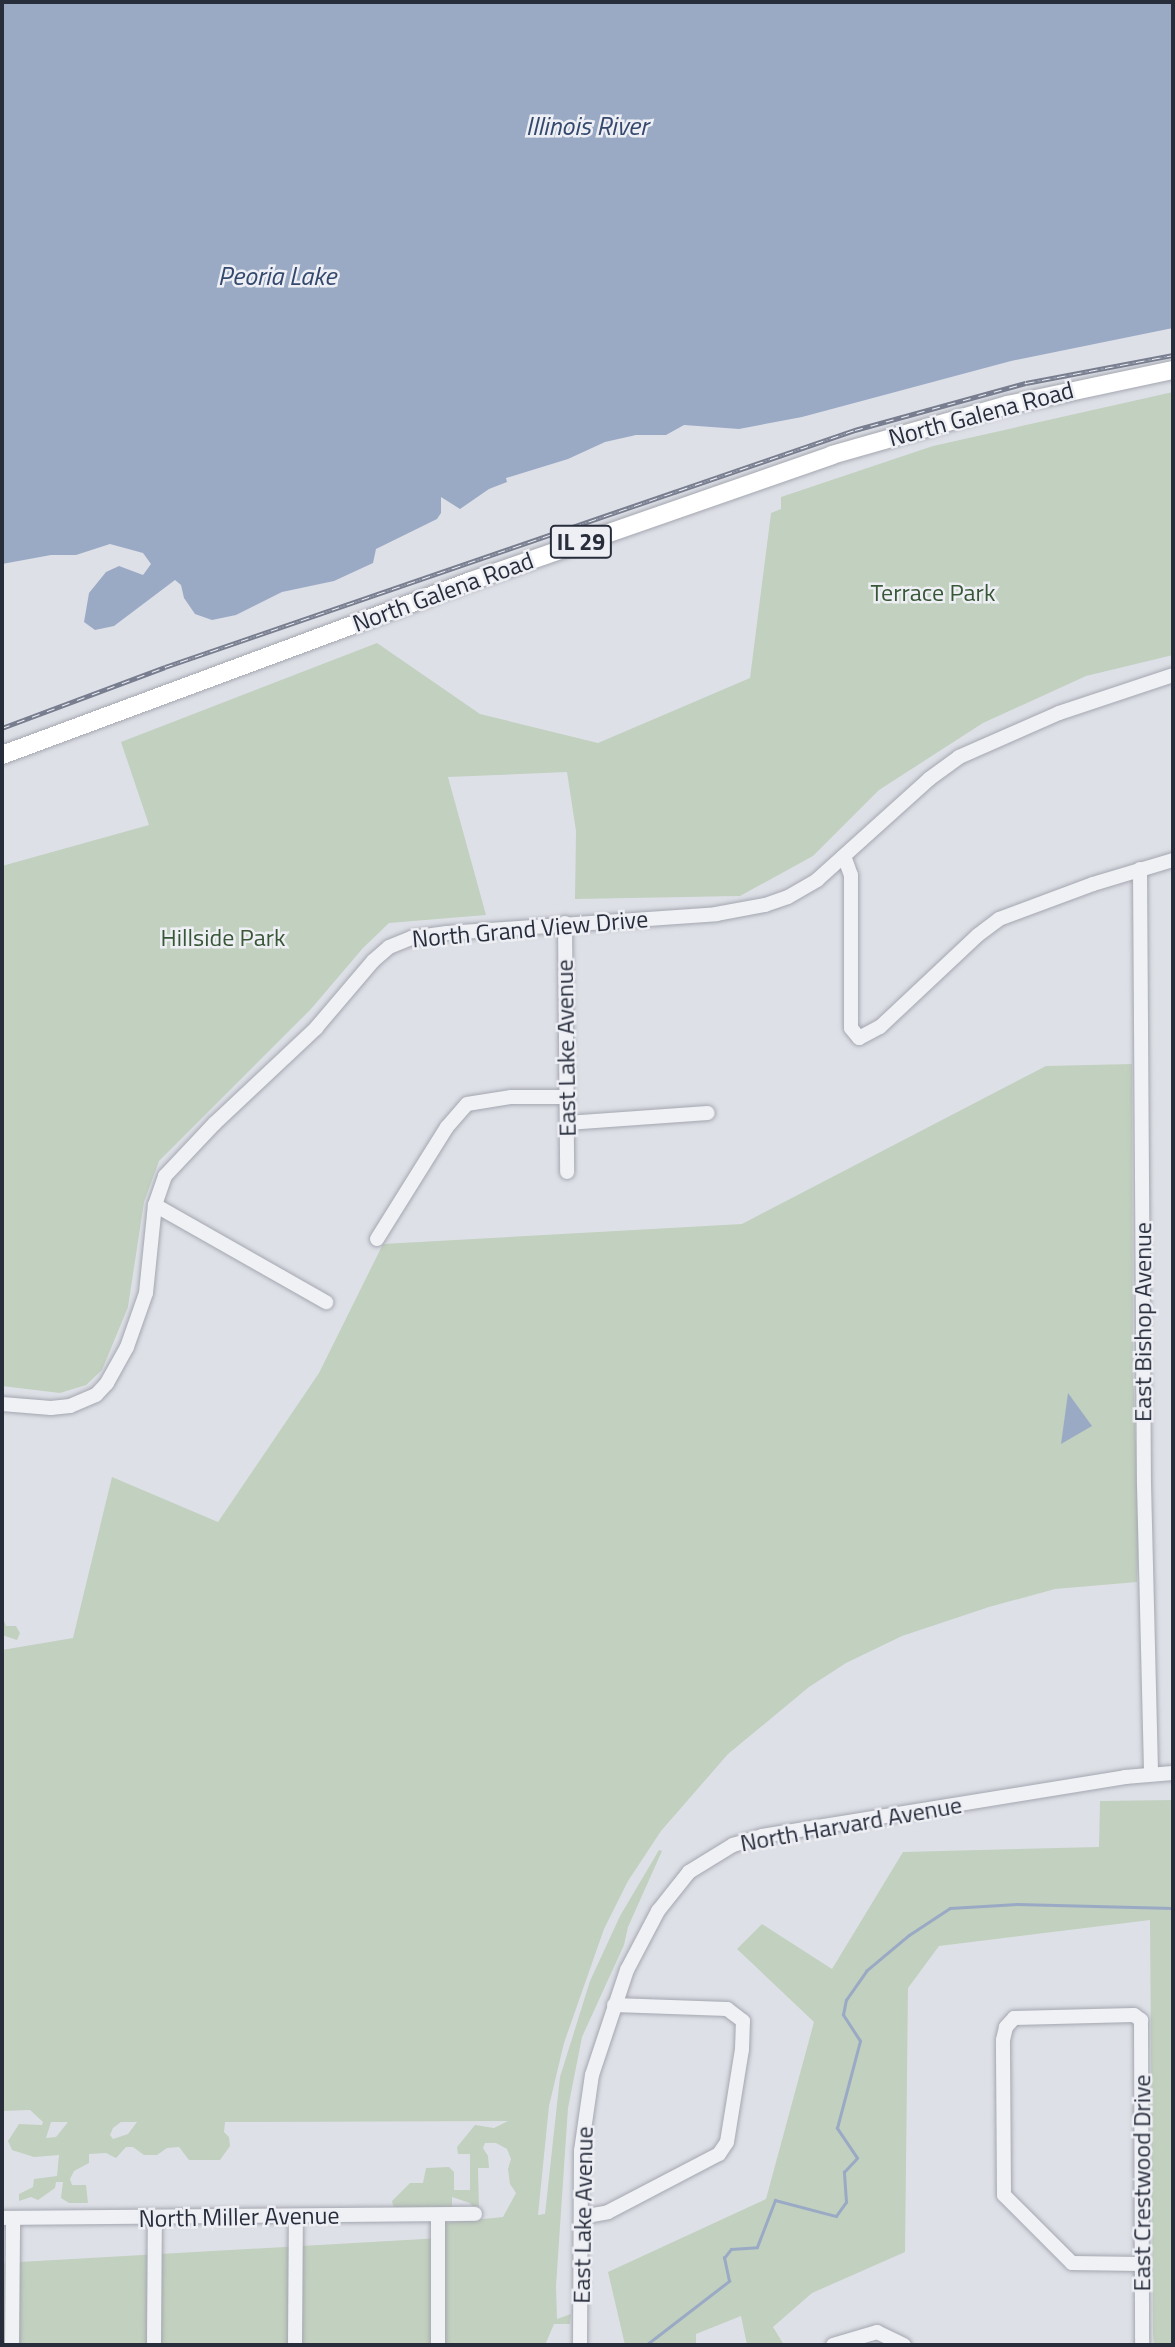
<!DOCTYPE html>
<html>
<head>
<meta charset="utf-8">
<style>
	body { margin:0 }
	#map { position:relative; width:1175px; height:2347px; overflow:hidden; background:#dee0e7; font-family:"Titillium Web",sans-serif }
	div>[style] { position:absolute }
	.green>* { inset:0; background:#c2d0bf }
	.water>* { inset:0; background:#9aaac5 }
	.stream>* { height:2.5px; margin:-1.25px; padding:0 1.25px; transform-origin:1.25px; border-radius:1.25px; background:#9aaac5 }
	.roads { filter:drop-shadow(0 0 2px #a4a7b0) drop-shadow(0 0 2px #a4a7b0) }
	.minor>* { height:14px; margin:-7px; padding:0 7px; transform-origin:7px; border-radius:7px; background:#f0f1f5 }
	.major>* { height:18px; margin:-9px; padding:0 9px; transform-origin:9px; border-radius:9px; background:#fff }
	.rail>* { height:5px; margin-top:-2.5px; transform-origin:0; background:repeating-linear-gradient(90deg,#edeff4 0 8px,#787e8f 0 16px); box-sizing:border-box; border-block:2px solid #787e8f }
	span { translate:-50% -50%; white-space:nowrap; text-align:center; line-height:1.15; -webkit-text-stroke:5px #edeff4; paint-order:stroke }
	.shield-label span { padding:2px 5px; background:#edeff4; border:2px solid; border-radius:5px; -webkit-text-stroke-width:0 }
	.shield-label { font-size:23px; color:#282d3c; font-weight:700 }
	.street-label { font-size:24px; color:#282d3c }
	.park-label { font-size:24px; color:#385736 }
	.water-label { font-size:26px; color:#34486e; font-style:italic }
	.frame { position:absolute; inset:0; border:4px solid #282d3c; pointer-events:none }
</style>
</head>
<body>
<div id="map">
	<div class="green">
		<i style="clip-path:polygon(1173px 392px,1173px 655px,1086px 676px,983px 723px,879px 790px,813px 856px,740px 896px,575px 899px,576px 831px,567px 772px,448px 777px,486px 915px,389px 923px,363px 948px,311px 1009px,159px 1161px,144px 1202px,128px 1307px,102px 1370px,86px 1385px,60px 1393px,2px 1386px,2px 866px,149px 825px,121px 742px,377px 643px,480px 714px,598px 743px,750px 678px,771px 513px,781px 509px,781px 497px,933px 446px)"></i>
		<i style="clip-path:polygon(evenodd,1132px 1064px,1133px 1369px,1139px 1529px,1137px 1582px,1055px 1589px,989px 1607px,902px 1636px,846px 1663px,809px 1687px,728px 1754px,661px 1831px,628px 1881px,604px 1929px,564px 2043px,549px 2106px,538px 2215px,545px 2214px,560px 2077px,590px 1981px,620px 1916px,659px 1850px,662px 1851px,628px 1927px,624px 1945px,582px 2037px,568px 2108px,556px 2286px,557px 2319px,571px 2314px,570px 2324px,554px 2324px,545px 2345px,2px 2345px,2px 2263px,441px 2238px,444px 2223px,503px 2217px,516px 2193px,510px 2184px,508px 2169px,511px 2159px,507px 2149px,496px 2143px,485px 2143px,483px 2148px,488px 2156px,489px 2168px,478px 2168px,479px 2209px,474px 2209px,470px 2203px,452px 2197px,452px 2210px,395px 2213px,392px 2201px,410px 2183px,423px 2183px,426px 2168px,449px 2167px,454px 2172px,454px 2190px,470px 2190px,470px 2154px,458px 2154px,457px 2147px,475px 2125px,494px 2128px,508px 2121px,225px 2122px,224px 2132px,229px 2137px,230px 2146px,220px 2160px,189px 2160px,179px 2147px,167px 2148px,157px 2155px,144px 2155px,133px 2147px,126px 2147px,116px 2158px,106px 2153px,89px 2154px,89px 2163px,74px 2171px,70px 2179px,72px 2185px,86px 2185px,88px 2203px,69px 2203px,61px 2198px,63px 2182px,56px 2182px,55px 2188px,38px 2200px,31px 2197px,19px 2201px,19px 2194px,33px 2187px,34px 2179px,57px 2176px,59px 2155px,34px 2157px,12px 2150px,8px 2141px,19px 2124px,42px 2125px,43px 2122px,30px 2110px,2px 2111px,2px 1650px,73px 1638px,112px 1477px,218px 1522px,319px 1373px,383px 1244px,742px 1224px,1046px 1066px,1132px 1064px,51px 2122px,68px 2122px,56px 2137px,46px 2138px,51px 2122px,1132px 1064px,121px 2122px,137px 2122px,128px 2134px,113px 2139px,110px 2135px,113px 2128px,121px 2122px)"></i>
		<i style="clip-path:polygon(2px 1615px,6px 1626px,16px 1626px,20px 1633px,17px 1640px,2px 1635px)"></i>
		<i style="clip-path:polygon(1173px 1800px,1173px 2345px,1154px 2345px,1153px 2335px,1150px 1920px,939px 1946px,908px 1988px,905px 2252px,812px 2293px,773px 2327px,784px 2345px,747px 2345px,741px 2316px,696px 2334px,696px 2345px,625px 2345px,608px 2272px,766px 2199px,814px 2022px,737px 1949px,762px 1924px,832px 1969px,903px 1852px,1099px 1847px,1100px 1801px)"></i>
	</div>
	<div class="water">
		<i style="clip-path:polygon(2px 2px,1173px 2px,1173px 328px,1011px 361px,802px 417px,739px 429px,684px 425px,666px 435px,636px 435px,605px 442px,568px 459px,506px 478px,507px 482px,489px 489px,460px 509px,441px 497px,441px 513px,437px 519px,376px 549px,373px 563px,334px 581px,282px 592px,236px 615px,212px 620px,195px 614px,184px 598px,181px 585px,175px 580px,114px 626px,95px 630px,84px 622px,89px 593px,106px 572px,119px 566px,143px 575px,151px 564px,143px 553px,110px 544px,76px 555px,51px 555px,2px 564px)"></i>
		<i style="clip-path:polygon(1068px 1393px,1092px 1426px,1061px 1444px)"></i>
	</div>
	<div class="stream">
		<i style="left:646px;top:2345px;width:105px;rotate:-37.6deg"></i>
		<i style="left:729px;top:2281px;width:24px;rotate:-102deg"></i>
		<i style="left:724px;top:2258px;width:11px;rotate:-52deg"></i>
		<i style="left:731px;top:2249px;width:26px;rotate:-4deg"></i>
		<i style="left:757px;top:2247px;width:50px;rotate:-69deg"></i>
		<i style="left:775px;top:2200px;width:63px;rotate:14.7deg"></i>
		<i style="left:836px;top:2216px;width:17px;rotate:-54deg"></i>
		<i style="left:846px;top:2202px;width:30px;rotate:-94deg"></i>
		<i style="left:844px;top:2172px;width:19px;rotate:-47deg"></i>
		<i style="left:857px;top:2158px;width:36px;rotate:-124deg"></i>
		<i style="left:837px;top:2128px;width:90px;rotate:-75.2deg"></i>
		<i style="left:860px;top:2041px;width:31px;rotate:-123deg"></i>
		<i style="left:843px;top:2015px;width:15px;rotate:-79deg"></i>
		<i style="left:846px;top:2000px;width:35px;rotate:-55deg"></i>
		<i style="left:866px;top:1971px;width:56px;rotate:-39.9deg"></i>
		<i style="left:909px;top:1935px;width:49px;rotate:-33.4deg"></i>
		<i style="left:950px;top:1908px;width:67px;rotate:-3.4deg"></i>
		<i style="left:1017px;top:1904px;width:156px;rotate:1.5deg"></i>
	</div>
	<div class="roads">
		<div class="minor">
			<i style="left:844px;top:856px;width:20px;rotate:70deg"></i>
			<i style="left:851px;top:875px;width:153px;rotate:90deg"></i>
			<i style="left:851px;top:1028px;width:13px;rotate:51deg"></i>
			<i style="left:859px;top:1038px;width:24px;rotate:-28deg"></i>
			<i style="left:880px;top:1027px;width:134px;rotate:-43.2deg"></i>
			<i style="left:978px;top:935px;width:26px;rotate:-37deg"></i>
			<i style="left:999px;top:919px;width:100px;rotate:-20.4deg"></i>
			<i style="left:1093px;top:884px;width:84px;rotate:-16.7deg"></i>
			<i style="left:1140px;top:869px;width:615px;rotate:89.63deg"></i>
			<i style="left:1144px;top:1484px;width:290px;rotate:88.6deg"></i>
			<i style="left:565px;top:923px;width:249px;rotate:89.5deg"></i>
			<i style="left:567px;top:1123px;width:141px;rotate:-4.1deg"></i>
			<i style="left:155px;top:1205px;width:197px;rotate:29.6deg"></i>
			<i style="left:377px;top:1239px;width:132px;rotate:-58deg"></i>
			<i style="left:447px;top:1127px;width:30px;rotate:-49deg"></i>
			<i style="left:467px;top:1104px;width:45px;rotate:-9deg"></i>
			<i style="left:511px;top:1097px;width:55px"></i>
			<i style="left:2px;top:1404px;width:49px;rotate:4.7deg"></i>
			<i style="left:51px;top:1408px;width:19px;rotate:-6deg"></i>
			<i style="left:70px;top:1406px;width:28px;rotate:-23deg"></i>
			<i style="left:96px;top:1395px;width:16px;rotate:-47deg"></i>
			<i style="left:107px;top:1383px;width:41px;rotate:-60.9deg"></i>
			<i style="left:127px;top:1347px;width:57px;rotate:-70.6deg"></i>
			<i style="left:146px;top:1293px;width:88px;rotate:-84.2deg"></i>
			<i style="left:155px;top:1205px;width:31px;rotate:-71deg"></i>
			<i style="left:165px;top:1176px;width:73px;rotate:-46.7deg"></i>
			<i style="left:215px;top:1123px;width:139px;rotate:-43.2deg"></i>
			<i style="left:316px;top:1028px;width:88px;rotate:-49.6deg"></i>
			<i style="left:373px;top:961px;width:21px;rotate:-41deg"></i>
			<i style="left:389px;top:947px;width:24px;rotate:-22deg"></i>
			<i style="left:411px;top:938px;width:36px;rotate:-8deg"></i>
			<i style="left:447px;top:933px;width:270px;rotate:-4deg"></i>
			<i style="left:716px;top:914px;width:50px;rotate:-10.4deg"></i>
			<i style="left:765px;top:905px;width:24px;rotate:-19deg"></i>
			<i style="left:788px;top:897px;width:34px;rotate:-30deg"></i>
			<i style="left:817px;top:880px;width:151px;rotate:-42deg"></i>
			<i style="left:929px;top:779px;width:37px;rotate:-36deg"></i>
			<i style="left:959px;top:757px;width:109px;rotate:-23.7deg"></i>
			<i style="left:1059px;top:713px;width:120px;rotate:-18.4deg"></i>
			<i style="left:438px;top:2215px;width:130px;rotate:90deg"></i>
			<i style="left:581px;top:2217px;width:27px;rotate:-10deg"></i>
			<i style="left:608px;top:2212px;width:125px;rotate:-27.6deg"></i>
			<i style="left:719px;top:2154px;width:14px;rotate:-56deg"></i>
			<i style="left:727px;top:2142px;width:94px;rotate:-80.8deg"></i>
			<i style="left:742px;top:2049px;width:28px;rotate:-88deg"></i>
			<i style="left:743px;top:2021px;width:20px;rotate:-143deg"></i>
			<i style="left:727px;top:2009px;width:113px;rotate:-178deg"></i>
			<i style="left:2px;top:2218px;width:473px;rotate:-0.5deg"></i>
			<i style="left:1141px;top:2264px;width:69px;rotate:-179.2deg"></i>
			<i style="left:1072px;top:2263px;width:96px;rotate:-135deg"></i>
			<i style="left:1004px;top:2195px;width:155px;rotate:-90.4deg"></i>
			<i style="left:1003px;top:2040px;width:13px;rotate:-77deg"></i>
			<i style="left:1006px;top:2027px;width:12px;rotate:-48deg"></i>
			<i style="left:1014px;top:2018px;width:120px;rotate:-1.4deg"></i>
			<i style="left:1134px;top:2015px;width:9px;rotate:36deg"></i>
			<i style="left:1141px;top:2020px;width:325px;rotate:89.8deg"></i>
			<i style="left:12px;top:2345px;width:127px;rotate:-89.5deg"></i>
			<i style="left:154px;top:2345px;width:128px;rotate:-89.6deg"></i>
			<i style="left:295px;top:2345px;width:129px;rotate:-89.6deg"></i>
			<i style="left:580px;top:2345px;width:194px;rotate:-89.7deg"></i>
			<i style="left:581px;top:2151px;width:77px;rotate:-81.8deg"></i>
			<i style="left:592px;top:2075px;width:111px;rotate:-71.6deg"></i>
			<i style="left:627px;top:1970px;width:67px;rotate:-62.3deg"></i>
			<i style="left:658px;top:1911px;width:50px;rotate:-51.5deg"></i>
			<i style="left:689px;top:1872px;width:52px;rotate:-31.5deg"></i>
			<i style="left:733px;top:1845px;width:30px;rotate:-17deg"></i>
			<i style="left:762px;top:1836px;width:368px;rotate:-9.2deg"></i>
			<i style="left:1125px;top:1777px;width:48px;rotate:-4.8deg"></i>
			<i style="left:833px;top:2345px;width:46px;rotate:-16.5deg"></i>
			<i style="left:877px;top:2332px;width:30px;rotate:26deg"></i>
		</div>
		<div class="major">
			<i style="left:2px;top:755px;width:500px;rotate:-20.35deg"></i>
			<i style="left:471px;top:581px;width:382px;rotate:-19.2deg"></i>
			<i style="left:832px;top:455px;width:183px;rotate:-15.9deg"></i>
			<i style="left:1008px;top:405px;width:169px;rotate:-12deg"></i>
		</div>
	</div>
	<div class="rail">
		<i style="left:2px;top:728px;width:174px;rotate:-20.5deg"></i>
		<i style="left:165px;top:667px;width:730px;rotate:-18.96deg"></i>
		<i style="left:855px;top:430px;width:177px;rotate:-15.4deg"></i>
		<i style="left:1026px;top:383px;width:150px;rotate:-10.8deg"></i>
	</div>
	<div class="shield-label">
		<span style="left:581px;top:542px">IL 29</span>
	</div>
	<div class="street-label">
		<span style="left:981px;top:414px;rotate:-15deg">North Galena Road</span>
		<span style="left:443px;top:592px;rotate:-20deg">North Galena Road</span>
		<span style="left:530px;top:929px;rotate:-5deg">North Grand View Drive</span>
		<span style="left:566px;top:1048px;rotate:-91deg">East Lake Avenue</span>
		<span style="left:1143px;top:1322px;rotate:-90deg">East Bishop Avenue</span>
		<span style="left:851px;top:1824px;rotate:-10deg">North Harvard Avenue</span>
		<span style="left:1142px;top:2183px;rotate:-90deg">East Crestwood Drive</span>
		<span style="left:583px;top:2215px;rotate:-89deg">East Lake Avenue</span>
		<span style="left:239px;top:2217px;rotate:-1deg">North Miller Avenue</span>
	</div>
	<div class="park-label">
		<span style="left:933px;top:593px">Terrace Park</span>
		<span style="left:223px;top:938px">Hillside Park</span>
	</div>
	<div class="water-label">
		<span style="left:587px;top:126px">Illinois River</span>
		<span style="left:277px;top:276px">Peoria Lake</span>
	</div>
	<div class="frame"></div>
</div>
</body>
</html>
